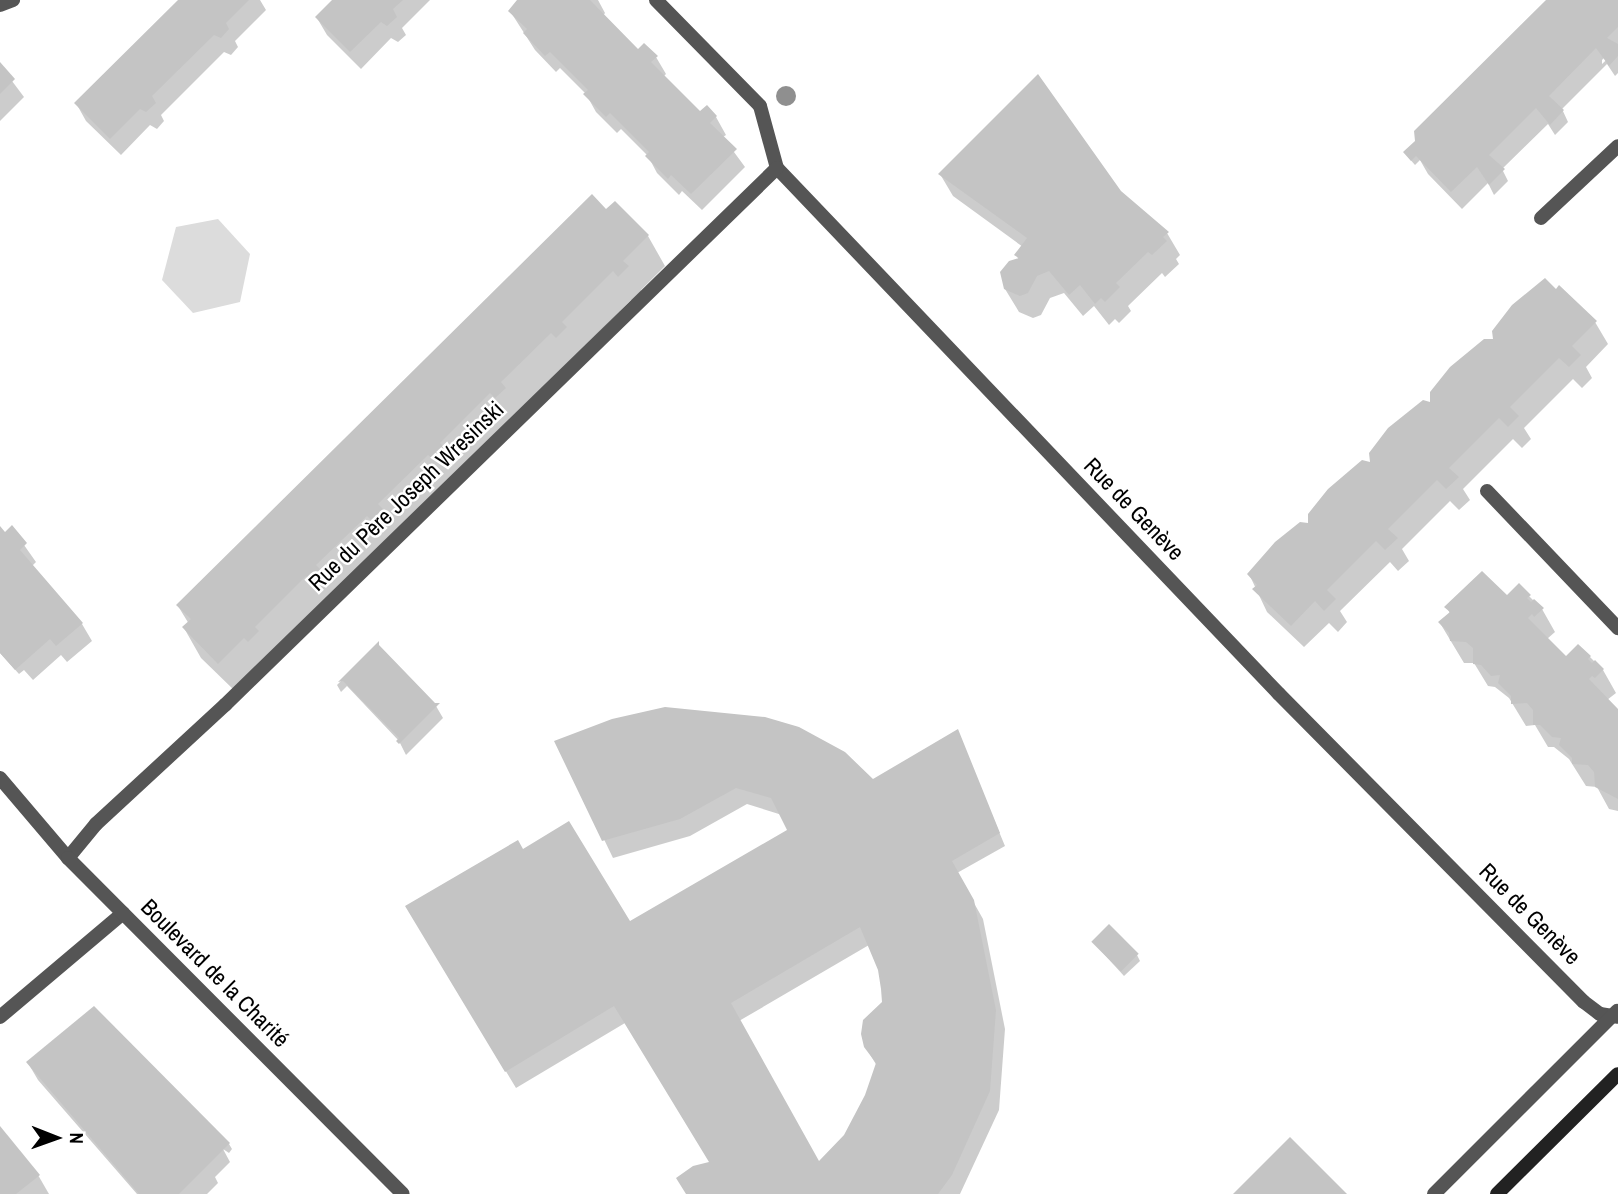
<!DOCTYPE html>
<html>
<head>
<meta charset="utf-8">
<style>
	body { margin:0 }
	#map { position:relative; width:1618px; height:1194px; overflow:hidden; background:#fff; font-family:"Archivo Narrow",sans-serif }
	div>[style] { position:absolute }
	.green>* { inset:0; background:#dcdcdc }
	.shadow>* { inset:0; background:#0003 }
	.building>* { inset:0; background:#c4c4c4; transform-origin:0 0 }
	.service>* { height:14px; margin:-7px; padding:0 7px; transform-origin:7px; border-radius:7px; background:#555 }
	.minor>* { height:14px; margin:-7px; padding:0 7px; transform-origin:7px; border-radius:7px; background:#555 }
	.tertiary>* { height:14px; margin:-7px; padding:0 7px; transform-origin:7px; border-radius:7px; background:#555 }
	.secondary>* { height:14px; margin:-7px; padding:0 7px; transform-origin:7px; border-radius:7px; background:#222 }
	.trees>* { width:20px; height:20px; margin:-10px; border-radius:50%; background:#8f8f8f }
	span { translate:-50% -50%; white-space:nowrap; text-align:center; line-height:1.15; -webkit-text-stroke:5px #fff; paint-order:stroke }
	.street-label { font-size:23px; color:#000 }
	.north { position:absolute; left:21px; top:1103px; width:70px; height:70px; -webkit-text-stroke:5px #fff; paint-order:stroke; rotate:91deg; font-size:19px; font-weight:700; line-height:28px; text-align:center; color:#000 }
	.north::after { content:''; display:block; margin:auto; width:24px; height:32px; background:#000; clip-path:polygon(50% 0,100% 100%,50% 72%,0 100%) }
</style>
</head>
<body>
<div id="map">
	<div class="green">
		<i style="clip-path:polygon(218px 219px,250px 254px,240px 302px,193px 313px,162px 280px,176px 227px)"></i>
	</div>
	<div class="shadow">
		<i style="clip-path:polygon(180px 0,260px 0,266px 10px,235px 41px,238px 47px,231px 55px,224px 52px,161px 115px,164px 121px,157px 129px,150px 125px,121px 155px,86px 121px,76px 103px)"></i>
		<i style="clip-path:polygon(335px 0,430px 0,402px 28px,406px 35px,398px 42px,391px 38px,361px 69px,327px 35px,317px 18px)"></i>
		<i style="clip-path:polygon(521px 0,598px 0,605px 13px,603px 16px,638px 51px,656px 57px,666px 74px,663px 77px,700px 114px,716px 117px,726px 135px,723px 137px,745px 167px,702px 210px,682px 191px,679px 195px,657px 173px,648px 156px,621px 129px,617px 133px,596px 112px,586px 94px,560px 68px,556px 72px,535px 50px,510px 11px)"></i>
		<i style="clip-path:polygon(1548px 0,1618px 0,1618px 44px,1602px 60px,1602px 64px,1618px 49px,1618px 73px,1615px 76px,1607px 64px,1562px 109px,1568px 122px,1555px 135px,1548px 124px,1502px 169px,1508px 181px,1494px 195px,1488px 183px,1462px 209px,1428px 174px,1420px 160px,1415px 165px,1408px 157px)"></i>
		<i style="clip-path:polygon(0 65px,24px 97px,0 121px)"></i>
		<i style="clip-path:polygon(940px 174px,1120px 192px,1167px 233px,1180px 255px,1176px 259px,1179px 264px,1165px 277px,1162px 273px,1128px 306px,1131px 311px,1119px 323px,1115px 319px,1109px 325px,1094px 306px,1083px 316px,1064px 293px,1050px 298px,1041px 315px,1033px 318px,1019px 312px,1005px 289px,1019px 260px,1016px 255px,1023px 247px,953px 196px)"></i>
		<i style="clip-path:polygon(615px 203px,648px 236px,665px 266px,641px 290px,645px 297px,636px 305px,631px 300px,236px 692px,201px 658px,184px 628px,189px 624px,178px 606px)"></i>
		<i style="clip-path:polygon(1595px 322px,1608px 344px,1586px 367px,1592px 378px,1582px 388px,1573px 379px,1524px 428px,1531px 439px,1522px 448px,1513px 439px,1463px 489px,1470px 500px,1459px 510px,1450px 501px,1402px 549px,1409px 561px,1398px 571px,1390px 562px,1340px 611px,1347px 622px,1338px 632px,1329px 623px,1304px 647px,1267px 612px,1249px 574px,1310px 525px,1432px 404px)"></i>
		<i style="clip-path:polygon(12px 528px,36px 562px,32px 566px,82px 624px,92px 641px,67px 662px,61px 655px,33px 680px,24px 670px,19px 674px,0 653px,0 529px,5px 534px)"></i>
		<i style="clip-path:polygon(1529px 596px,1542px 609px,1555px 632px,1547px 639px,1566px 659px,1579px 646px,1603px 670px,1616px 693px,1607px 700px,1618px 711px,1618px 811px,1609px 809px,1597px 787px,1586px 786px,1569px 759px,1554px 747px,1548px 747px,1535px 725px,1526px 726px,1509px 698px,1495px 687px,1488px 686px,1474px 663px,1464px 663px,1440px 623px,1450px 614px,1447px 607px)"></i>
		<i style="clip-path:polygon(377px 645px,436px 706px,443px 718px,406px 755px,399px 741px,347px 686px,341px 692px,337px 685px)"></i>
		<i style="clip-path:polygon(evenodd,957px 731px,1005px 846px,957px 873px,983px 919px,1005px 1029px,999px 1110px,960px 1194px,687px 1194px,711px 1163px,625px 1023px,516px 1088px,417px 924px,522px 851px,630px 923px,790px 830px,782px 815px,747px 804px,690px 836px,613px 858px,557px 742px,879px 788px,957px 731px,869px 945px,879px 969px,884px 1003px,865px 1046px,877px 1066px,866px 1096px,846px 1136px,819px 1163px,739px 1021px,869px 945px)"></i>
		<i style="clip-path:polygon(1093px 942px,1137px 955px,1140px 961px,1124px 976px)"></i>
		<i style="clip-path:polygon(28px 1063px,229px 1144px,232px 1149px,229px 1153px,223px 1149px,230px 1162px,215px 1177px,218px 1183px,207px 1194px,137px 1194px,38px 1080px)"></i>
		<i style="clip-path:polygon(0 1128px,38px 1175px,49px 1194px,0 1194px)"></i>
	</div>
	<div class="building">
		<i style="clip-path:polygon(178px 0,249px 0,226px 23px,229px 29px,221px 38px,214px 35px,152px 96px,156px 103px,146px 112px,140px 109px,110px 139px,74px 103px)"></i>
		<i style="clip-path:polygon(332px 0,403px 0,393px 9px,397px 17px,387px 26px,381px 22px,350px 52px,315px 17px)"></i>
		<i style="clip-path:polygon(517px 0,590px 0,638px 49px,644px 43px,658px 56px,651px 62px,700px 111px,707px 105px,717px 116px,710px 123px,737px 149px,691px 194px,671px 175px,668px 179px,645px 156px,649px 152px,610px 113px,606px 117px,583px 94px,588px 90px,550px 52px,545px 56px,523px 33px,527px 29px,508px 11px)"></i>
		<i style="clip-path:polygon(1546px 0,1618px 0,1618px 27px,1607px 38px,1618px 44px,1618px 56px,1609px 66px,1596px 48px,1549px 96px,1564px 110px,1550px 125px,1536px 108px,1489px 155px,1505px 169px,1489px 185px,1477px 167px,1451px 192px,1416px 156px,1411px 161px,1403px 152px,1415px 141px,1414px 131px)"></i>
		<i style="clip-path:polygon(0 62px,15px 79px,0 94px)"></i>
		<i style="clip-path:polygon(1038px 74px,1121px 191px,1169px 232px,1163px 237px,1167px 241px,1152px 255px,1148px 252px,1116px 283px,1120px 287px,1105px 302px,1101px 298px,1095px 304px,1080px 285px,1069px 295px,1049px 271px,1037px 276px,1028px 293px,1020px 296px,1004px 289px,1000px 272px,1009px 261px,1019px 258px,1014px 255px,1027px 238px,938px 174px)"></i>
		<i style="clip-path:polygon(592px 194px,606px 209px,615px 201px,649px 235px,623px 261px,629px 266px,618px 277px,613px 271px,562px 322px,567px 327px,556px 338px,551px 333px,501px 382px,506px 388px,495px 398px,490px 393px,440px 443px,445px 448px,439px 453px,433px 459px,428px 455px,378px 504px,383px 509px,371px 520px,367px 516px,316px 565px,321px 570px,310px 581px,306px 576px,255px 627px,259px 631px,248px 642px,244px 638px,218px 664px,182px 627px,191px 619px,176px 605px)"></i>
		<i style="clip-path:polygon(1545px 278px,1556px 289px,1559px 285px,1597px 321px,1572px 346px,1581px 355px,1569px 367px,1559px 358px,1510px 407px,1519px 416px,1508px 427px,1499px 418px,1449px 468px,1459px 477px,1446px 489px,1437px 480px,1388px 529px,1398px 538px,1385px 550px,1376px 541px,1327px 590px,1336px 599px,1324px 611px,1315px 601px,1291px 626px,1252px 589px,1257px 585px,1247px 574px,1275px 542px,1300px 522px,1308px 523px,1308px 514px,1328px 489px,1362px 460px,1370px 462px,1369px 453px,1388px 428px,1423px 400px,1430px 402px,1430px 392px,1450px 367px,1484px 339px,1493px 339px,1492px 331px,1512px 305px)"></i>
		<i style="clip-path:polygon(12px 525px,27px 543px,20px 550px,83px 623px,56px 646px,50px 639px,15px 670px,0 653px,0 526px,5px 532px)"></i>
		<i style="clip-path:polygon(1482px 571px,1507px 595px,1519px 583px,1531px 595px,1527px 598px,1531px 602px,1534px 599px,1544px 608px,1534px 617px,1532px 614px,1528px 618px,1566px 656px,1578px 644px,1591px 656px,1588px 659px,1592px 663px,1595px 660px,1604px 669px,1595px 678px,1592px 676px,1589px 679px,1618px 709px,1618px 799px,1595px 787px,1594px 772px,1588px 765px,1572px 764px,1572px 758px,1559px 745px,1561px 738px,1552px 737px,1540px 725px,1533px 725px,1533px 710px,1527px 703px,1511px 704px,1511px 696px,1498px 683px,1500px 675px,1491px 676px,1481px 665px,1473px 664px,1473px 648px,1466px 642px,1450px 641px,1449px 633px,1438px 622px,1450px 612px,1444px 607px)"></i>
		<i style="clip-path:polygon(379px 641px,379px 645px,435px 703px,440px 703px,399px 744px,396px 741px,399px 738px,343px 681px,338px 682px)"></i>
		<i style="clip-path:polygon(evenodd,665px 707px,765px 717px,799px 727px,845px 752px,873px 779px,958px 729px,1000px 833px,952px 861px,974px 900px,996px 1010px,990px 1091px,952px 1175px,938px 1194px,686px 1194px,676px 1178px,693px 1166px,709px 1162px,614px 1006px,505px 1072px,405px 906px,518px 840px,523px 849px,569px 821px,630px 921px,787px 830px,771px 798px,736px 788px,680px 819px,602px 841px,554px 741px,612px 719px,665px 707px,860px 927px,878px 970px,881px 989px,882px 1002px,863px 1020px,861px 1034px,864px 1047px,876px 1063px,865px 1095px,844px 1135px,819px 1161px,731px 1003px,860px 927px)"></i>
		<i style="left:1109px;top:924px;width:42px;height:25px;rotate:45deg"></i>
		<i style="clip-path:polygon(94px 1006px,230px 1143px,179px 1194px,139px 1194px,26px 1062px)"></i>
		<i style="clip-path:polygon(0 1126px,40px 1175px,16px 1194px,0 1194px)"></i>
		<i style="clip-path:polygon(1290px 1137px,1347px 1194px,1233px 1194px)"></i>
	</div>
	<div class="service">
		<i style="left:0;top:1017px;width:161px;rotate:-40.2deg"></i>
	</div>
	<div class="minor">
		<i style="left:656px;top:0;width:148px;rotate:45.5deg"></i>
		<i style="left:760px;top:106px;width:64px;rotate:74.7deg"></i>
		<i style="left:777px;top:168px;width:727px;rotate:46.34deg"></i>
		<i style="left:1279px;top:694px;width:433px;rotate:45.3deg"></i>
		<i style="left:1584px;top:1002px;width:20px;rotate:37deg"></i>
		<i style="left:1600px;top:1014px;width:18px;rotate:9deg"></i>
		<i style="left:0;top:5px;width:14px;rotate:-21deg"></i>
		<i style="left:1541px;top:218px;width:105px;rotate:-43.1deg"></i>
		<i style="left:1487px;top:491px;width:190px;rotate:46.3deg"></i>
		<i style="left:68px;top:858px;width:44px;rotate:-50.5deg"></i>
		<i style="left:96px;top:824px;width:176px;rotate:-42.7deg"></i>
		<i style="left:225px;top:705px;width:770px;rotate:-44.21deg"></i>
		<i style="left:1434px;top:1194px;width:259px;rotate:-45deg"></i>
	</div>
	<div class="tertiary">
		<i style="left:0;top:778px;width:105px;rotate:49.6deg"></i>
		<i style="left:68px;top:858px;width:474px;rotate:45.1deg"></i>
	</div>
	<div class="secondary">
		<i style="left:1497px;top:1194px;width:170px;rotate:-44.8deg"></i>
	</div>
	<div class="trees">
		<i style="left:786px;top:96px"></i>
	</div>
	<div class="street-label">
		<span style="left:406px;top:496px;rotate:-44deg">Rue du Père Joseph Wresinski</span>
		<span style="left:1134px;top:509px;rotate:46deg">Rue de Genève</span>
		<span style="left:1530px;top:914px;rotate:45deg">Rue de Genève</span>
		<span style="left:215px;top:973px;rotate:45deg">Boulevard de la Charité</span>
	</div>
	<div class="north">N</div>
</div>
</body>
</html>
